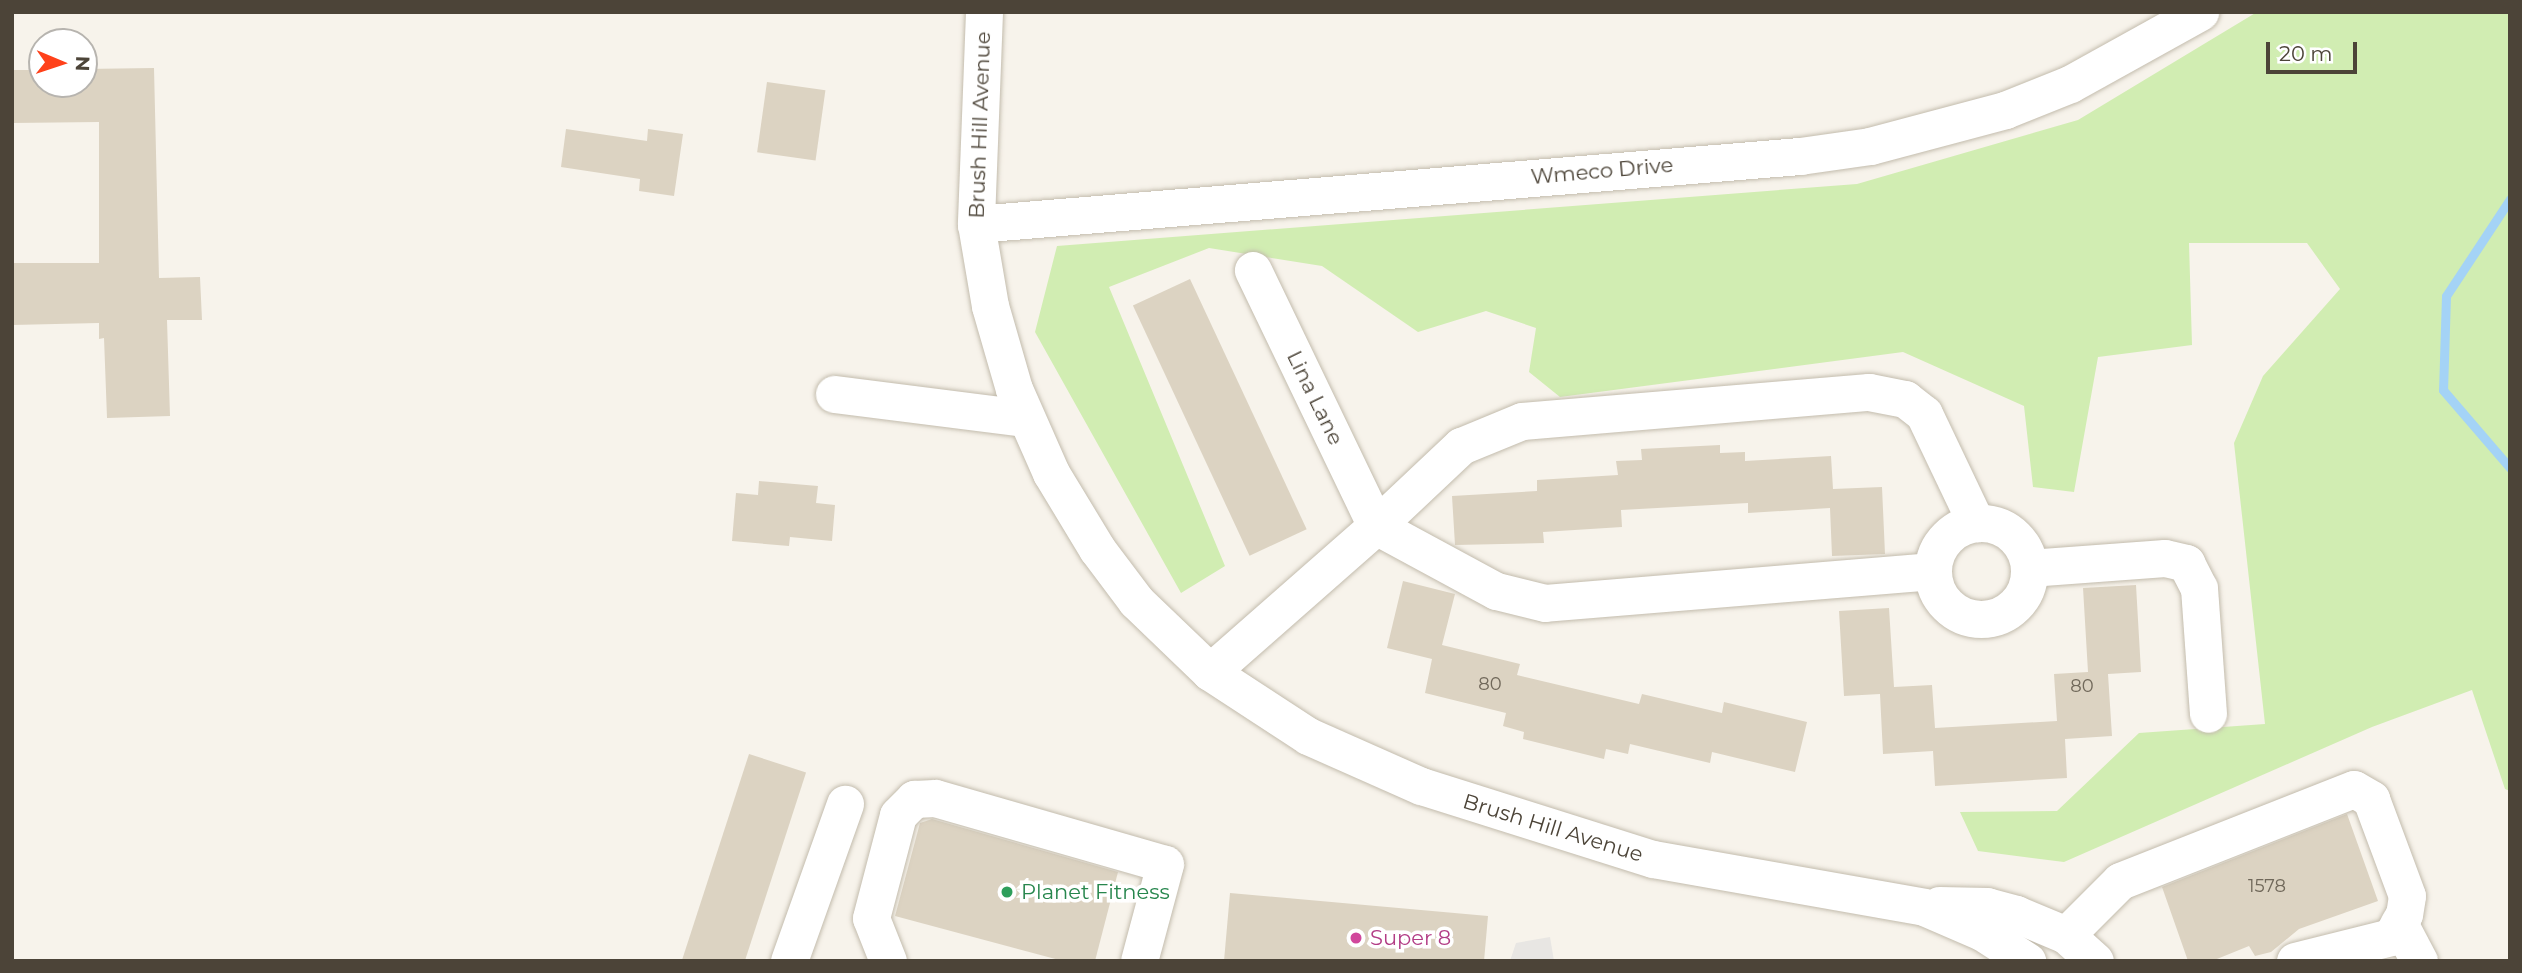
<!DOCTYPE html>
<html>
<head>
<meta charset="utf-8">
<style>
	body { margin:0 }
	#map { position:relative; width:2522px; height:973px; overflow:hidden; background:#f7f3eb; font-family:Montserrat,sans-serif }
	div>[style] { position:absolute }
	.green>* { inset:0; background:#d1edb2 }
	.parking>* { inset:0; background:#e8e6e3 }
	.stream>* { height:9px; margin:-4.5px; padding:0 4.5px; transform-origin:4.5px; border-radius:4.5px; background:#a4d3f6 }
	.building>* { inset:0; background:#dcd3c2; transform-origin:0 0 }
	.roads { filter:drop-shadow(0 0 2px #c3bcad) drop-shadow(0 0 2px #c3bcad) }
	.minor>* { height:37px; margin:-18.5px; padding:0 18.5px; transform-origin:18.5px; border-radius:18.5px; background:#fff }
	.minor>.ring { margin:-18.5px; padding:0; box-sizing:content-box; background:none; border:37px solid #fff; border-radius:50% }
	.dots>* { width:19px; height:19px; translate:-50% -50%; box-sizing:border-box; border:4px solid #fff; border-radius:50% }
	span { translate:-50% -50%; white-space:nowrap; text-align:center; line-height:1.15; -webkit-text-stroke:7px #fff; paint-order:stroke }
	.number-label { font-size:18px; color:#70685a }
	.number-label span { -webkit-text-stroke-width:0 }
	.street-label { font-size:21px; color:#4c4438 }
	.leisure-label { font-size:21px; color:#27864d }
	.left { translate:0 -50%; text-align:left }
	.hotel-label { font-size:21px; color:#b23c85 }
	.frame { position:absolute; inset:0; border:14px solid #4c4438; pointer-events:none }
	.north { position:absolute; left:28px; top:28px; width:70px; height:70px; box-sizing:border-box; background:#fff; border:2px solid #b7b4af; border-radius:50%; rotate:92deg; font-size:19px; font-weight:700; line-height:28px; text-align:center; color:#4c4438 }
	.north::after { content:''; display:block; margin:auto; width:24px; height:32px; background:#ff411a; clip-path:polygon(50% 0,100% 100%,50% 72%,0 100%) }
	.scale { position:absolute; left:2266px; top:42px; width:91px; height:32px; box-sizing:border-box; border:4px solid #4c4438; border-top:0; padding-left:9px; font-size:21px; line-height:24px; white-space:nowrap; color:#4c4438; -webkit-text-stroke:5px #fff; paint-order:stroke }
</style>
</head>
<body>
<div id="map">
	<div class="green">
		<i style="clip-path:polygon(2257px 12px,2510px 12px,2510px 791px,2505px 789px,2472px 690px,2372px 727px,2064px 862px,1978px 851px,1960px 812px,2057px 811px,2139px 733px,2265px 724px,2234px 443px,2263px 376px,2340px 289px,2307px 243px,2189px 243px,2192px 345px,2098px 357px,2074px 492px,2033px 487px,2024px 406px,1903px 352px,1560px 397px,1529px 372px,1536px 328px,1486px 311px,1418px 332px,1322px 266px,1209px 248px,1109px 287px,1225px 566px,1181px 593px,1035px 332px,1057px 246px,1857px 184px,2078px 120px)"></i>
	</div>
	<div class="parking">
		<i style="clip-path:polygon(1550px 937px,1554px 961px,1510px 961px,1516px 943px)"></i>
	</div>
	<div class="stream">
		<i style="left:2510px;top:199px;width:116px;rotate:123.4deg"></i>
		<i style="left:2446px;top:296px;width:94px;rotate:91.8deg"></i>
		<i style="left:2443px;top:390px;width:103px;rotate:49.3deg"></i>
	</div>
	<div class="building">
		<i style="clip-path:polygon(154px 68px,159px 278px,200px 277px,202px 320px,167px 320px,170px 416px,107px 418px,104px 338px,99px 339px,99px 323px,12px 325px,12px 263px,99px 263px,99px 122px,12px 123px,12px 70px,42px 70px,42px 84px,84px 84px,84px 69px)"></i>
		<i style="left:767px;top:82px;width:59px;height:71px;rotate:8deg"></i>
		<i style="clip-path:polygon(566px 129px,647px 141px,648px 129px,683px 134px,674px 196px,639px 191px,640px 179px,561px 167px)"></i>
		<i style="left:1190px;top:279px;width:276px;height:63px;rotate:65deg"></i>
		<i style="clip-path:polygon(1720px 445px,1720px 453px,1745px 452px,1745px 461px,1831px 456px,1833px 489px,1882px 487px,1885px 554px,1832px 556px,1830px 508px,1748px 513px,1748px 503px,1621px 510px,1622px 527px,1543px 532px,1544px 543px,1455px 545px,1452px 496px,1537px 491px,1537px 480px,1618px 475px,1616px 461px,1642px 460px,1641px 449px)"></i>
		<i style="clip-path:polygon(759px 481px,818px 486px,816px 503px,835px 505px,832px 541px,790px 537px,789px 546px,732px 541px,736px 493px,758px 495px)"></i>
		<i style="clip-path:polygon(1403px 581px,1455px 594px,1442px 645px,1520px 664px,1517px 675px,1639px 704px,1642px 694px,1722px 713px,1724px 702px,1807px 722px,1795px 772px,1712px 752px,1710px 763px,1630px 744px,1628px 754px,1606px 749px,1604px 759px,1523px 739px,1524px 732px,1503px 726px,1506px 713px,1425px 693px,1432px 659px,1387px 648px)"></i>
		<i style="clip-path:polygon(2136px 585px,2141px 672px,2108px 674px,2112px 736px,2065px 739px,2067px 778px,1935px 786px,1933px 751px,1883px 754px,1880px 694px,1844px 696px,1839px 611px,1889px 608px,1894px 687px,1932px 685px,1935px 728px,2057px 721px,2054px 674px,2088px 672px,2083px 588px)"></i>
		<i style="left:749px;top:754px;width:60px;height:218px;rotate:18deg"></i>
		<i style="clip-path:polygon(2347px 814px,2378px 901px,2299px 929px,2271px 952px,2255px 956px,2249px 946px,2212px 961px,2188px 961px,2162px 887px)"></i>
		<i style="clip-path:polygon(932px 819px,1118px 872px,1095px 961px,1063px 961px,895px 916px,920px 823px)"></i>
		<i style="clip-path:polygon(1230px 893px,1488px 916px,1484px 961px,1224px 961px)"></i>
	</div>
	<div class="roads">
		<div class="minor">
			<i style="left:984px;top:12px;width:212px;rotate:92.2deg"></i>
			<i style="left:976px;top:224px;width:83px;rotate:80.3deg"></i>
			<i style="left:990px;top:306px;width:86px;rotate:73.9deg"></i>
			<i style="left:1014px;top:389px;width:92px;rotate:66.2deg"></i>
			<i style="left:1051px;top:473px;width:89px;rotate:58.8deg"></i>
			<i style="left:1097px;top:549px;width:65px;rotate:53.1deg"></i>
			<i style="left:1136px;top:601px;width:103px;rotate:43.8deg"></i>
			<i style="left:1210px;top:672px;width:117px;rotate:33.1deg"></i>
			<i style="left:1308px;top:736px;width:124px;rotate:23.9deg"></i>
			<i style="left:1421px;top:786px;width:243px;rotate:17.5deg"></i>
			<i style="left:1653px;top:859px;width:275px;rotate:10deg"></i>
			<i style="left:1924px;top:907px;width:63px;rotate:23.3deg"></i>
			<i style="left:1982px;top:932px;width:54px;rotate:32.8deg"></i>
			<i style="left:976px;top:224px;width:827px;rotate:-4.72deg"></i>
			<i style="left:1800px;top:156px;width:71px;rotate:-8.1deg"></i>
			<i style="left:1870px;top:146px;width:140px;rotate:-14.9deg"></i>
			<i style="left:2005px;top:110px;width:70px;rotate:-21.8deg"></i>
			<i style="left:2070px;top:84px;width:149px;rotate:-29deg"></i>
			<i style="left:834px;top:394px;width:193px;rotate:7.2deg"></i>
			<i class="ring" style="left:1933px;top:523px;width:59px;height:59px"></i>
			<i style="left:2029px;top:568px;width:136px;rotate:-4.2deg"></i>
			<i style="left:2165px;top:558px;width:22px;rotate:13deg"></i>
			<i style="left:2186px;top:563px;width:28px;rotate:63deg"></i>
			<i style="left:2199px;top:588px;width:126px;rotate:85.9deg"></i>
			<i style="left:1933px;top:571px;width:389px;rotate:175.3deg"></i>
			<i style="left:1545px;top:603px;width:50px;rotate:-166.2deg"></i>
			<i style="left:1496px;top:591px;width:136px;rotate:-151.6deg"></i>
			<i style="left:1376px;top:526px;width:117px;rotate:-43.3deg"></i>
			<i style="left:1461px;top:446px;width:66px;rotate:-22.3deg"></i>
			<i style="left:1522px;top:421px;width:348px;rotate:-4.8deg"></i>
			<i style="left:1869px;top:392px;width:37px;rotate:11deg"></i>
			<i style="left:1905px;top:399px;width:24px;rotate:38deg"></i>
			<i style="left:1924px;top:414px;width:121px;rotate:64.5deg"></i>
			<i style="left:1210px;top:672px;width:221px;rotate:-41.3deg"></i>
			<i style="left:1376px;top:526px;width:284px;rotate:-115.7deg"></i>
			<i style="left:1939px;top:905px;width:48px;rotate:1.2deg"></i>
			<i style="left:1987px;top:906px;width:30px;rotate:15deg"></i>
			<i style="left:2016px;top:914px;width:54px;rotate:22.8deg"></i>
			<i style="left:2066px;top:935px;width:39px;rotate:42deg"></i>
			<i style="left:2399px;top:923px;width:43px;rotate:62.2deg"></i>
			<i style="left:2066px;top:935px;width:76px;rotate:-45deg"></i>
			<i style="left:2120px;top:881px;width:251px;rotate:-21.5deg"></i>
			<i style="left:2354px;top:789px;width:20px;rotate:30deg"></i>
			<i style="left:2371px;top:799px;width:103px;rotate:69.6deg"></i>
			<i style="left:2407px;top:896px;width:18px;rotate:99deg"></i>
			<i style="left:2404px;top:914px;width:26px;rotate:119deg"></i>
			<i style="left:2391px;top:937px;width:99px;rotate:166deg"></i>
			<i style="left:789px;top:961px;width:167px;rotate:-70.4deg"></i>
			<i style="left:888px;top:961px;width:46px;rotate:-111.6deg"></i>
			<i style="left:871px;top:918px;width:106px;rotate:-75.3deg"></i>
			<i style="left:898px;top:815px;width:23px;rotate:-45deg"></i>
			<i style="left:914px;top:799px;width:21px;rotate:-3deg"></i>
			<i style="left:935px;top:798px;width:239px;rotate:16deg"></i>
			<i style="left:1165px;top:864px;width:100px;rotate:105deg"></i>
		</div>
	</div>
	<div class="dots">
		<i style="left:1007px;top:892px;background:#2e9e5b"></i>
		<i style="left:1356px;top:938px;background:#d1479c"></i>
	</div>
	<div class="number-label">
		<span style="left:1490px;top:684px">80</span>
		<span style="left:2082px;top:686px">80</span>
		<span style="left:2267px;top:886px">1578</span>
	</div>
	<div class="street-label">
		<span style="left:980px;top:125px;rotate:-88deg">Brush Hill Avenue</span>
		<span style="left:1602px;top:171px;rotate:-5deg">Wmeco Drive</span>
		<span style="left:1315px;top:398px;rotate:64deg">Lina Lane</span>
		<span style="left:1553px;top:828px;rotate:17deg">Brush Hill Avenue</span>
	</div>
	<div class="leisure-label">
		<span class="left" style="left:1021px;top:892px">Planet Fitness</span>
	</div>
	<div class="hotel-label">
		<span class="left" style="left:1370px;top:938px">Super 8</span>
	</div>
	<div class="frame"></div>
	<div class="north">N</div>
	<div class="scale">20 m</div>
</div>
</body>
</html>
